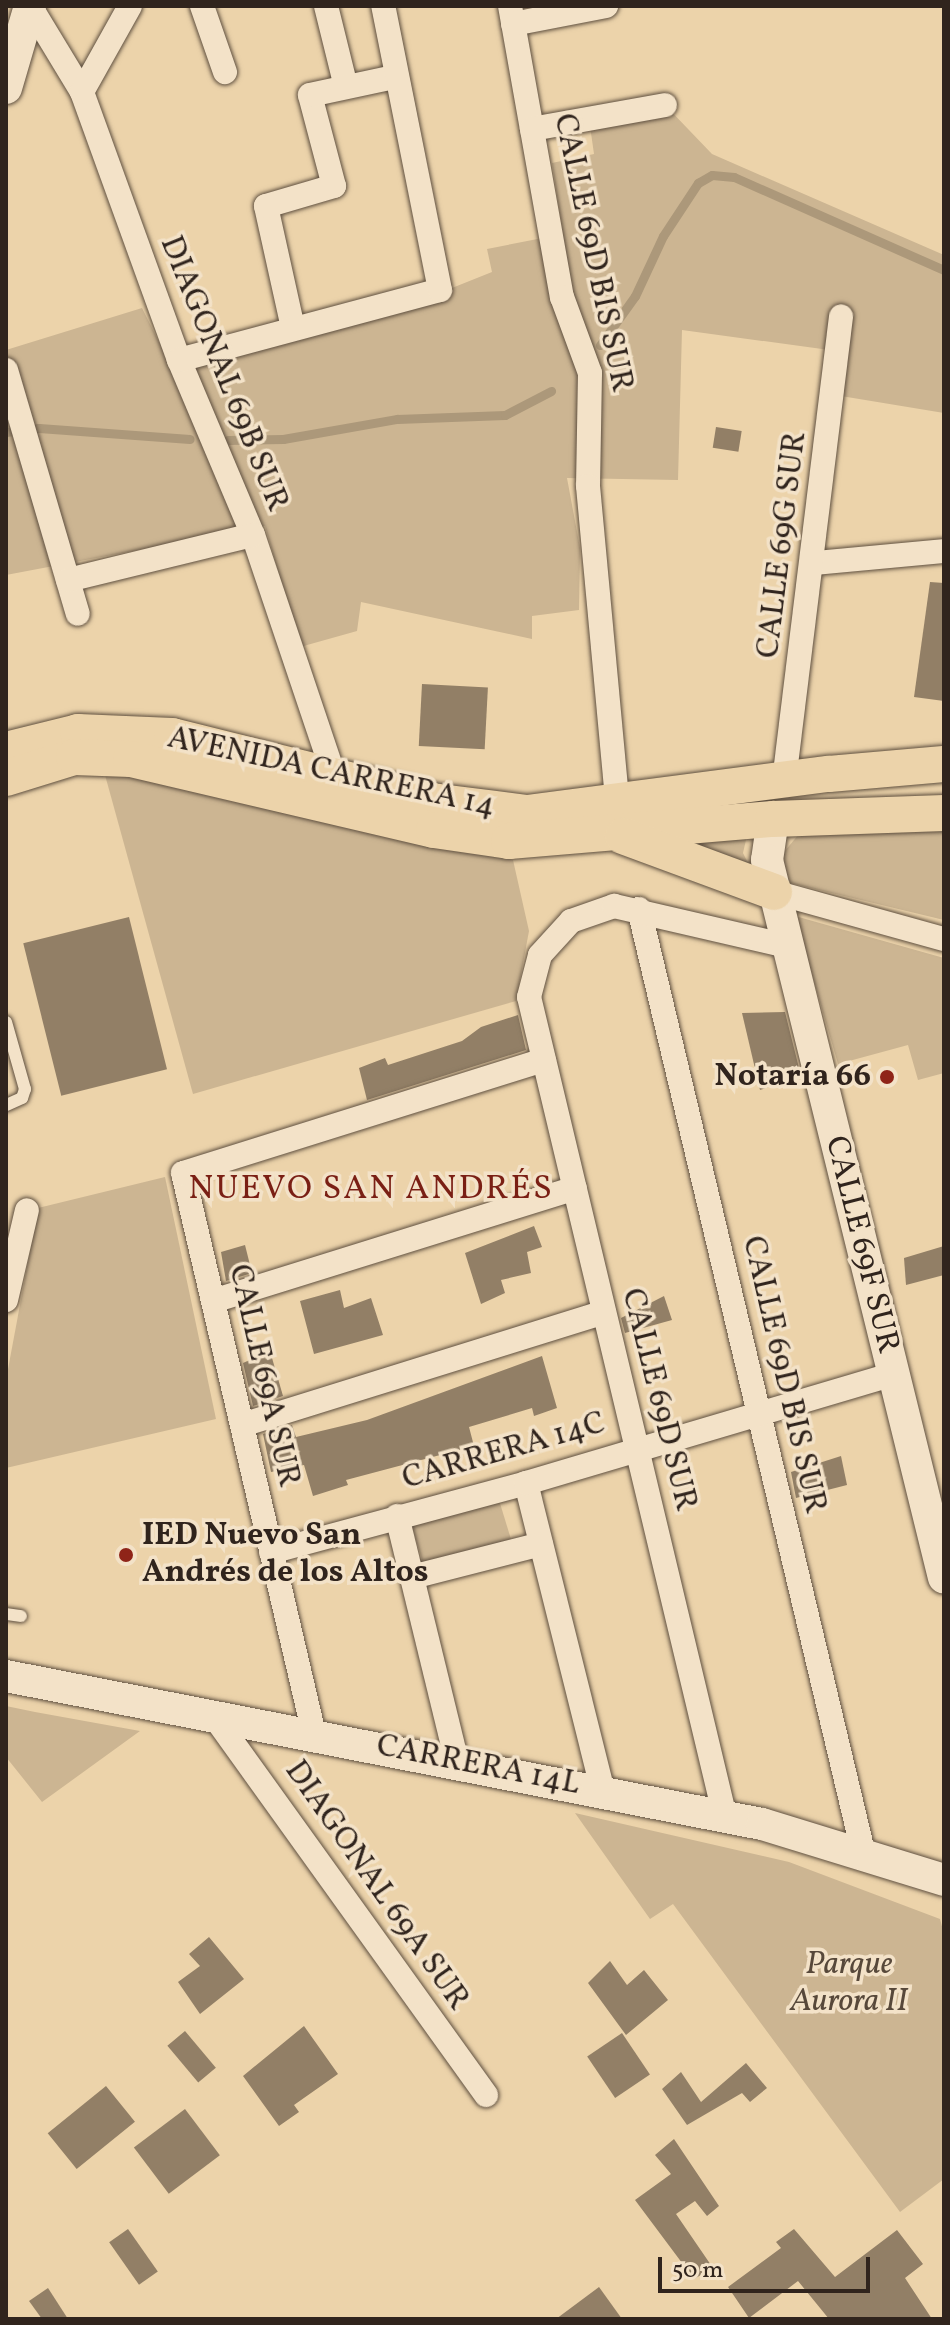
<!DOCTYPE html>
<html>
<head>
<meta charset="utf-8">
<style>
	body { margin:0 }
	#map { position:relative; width:950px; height:2325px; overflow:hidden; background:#ecd3aa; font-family:Vollkorn,serif }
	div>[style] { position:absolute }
	.green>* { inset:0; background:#ccb592; transform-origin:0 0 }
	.stream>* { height:9px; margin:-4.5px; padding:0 4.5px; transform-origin:4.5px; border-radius:4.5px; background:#ac987a }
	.building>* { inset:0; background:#927f66; transform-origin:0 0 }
	.roads { filter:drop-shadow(0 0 2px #5f5040) drop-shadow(0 0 2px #5f5040) }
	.lane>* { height:12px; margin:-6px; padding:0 6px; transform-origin:6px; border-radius:6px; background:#f3e2c8 }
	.street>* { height:24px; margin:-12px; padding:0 12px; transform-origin:12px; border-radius:12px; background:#f3e2c8 }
	.secondary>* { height:32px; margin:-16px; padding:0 16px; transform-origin:16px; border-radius:16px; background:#f3e2c8 }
	.primary>* { height:36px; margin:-18px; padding:0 18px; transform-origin:18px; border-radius:18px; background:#ecd3aa }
	.dots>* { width:22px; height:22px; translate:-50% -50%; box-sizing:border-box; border:4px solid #f3e2c8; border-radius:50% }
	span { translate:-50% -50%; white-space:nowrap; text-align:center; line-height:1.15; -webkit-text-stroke:7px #f3e2c8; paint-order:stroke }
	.street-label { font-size:32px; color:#30241d }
	.poi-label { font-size:32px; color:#30241d; font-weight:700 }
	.right { translate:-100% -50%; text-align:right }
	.left { translate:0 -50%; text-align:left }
	.park-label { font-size:32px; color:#57483a; font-style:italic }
	.neighbourhood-label { font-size:34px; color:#7a1f14; letter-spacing:2px }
	.frame { position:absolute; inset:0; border:8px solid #30241d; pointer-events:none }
	.scale { position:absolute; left:658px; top:2257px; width:212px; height:36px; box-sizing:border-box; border:4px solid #30241d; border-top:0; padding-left:10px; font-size:24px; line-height:28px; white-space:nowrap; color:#30241d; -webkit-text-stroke:6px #f3e2c8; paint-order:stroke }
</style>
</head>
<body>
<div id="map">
	<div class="green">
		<i style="clip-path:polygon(665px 105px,712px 154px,944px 255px,944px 413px,841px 396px,844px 352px,682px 330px,678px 480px,567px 478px,580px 548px,579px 610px,532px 616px,532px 639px,361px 602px,357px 631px,300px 647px,265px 526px,6px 575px,6px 350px,142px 308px,172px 368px,442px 292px,492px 272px,487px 249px,563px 234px,552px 163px,594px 154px,589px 119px)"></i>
		<i style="clip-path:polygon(133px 771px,513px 860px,529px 931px,516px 1001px,193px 1094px,105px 775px)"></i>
		<i style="clip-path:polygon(944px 828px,944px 920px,786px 882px,779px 858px,799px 834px)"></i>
		<i style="clip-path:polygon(748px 831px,743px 853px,752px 871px,683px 841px)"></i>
		<i style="clip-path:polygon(795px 916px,944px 958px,944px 1073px,918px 1080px,908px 1045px,838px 1064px)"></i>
		<i style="clip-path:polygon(165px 1177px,216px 1419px,6px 1468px,6px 1380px,38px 1208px)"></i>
		<i style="left:499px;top:1500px;width:42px;height:91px;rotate:73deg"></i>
		<i style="clip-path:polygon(6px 1706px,35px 1712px,140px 1731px,42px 1802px,6px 1757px)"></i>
		<i style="clip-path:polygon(575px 1813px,789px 1862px,940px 1919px,944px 1934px,944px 2179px,900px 2212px,673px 1904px,650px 1919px)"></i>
	</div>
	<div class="stream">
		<i style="left:600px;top:345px;width:60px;rotate:-54.5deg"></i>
		<i style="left:635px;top:296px;width:66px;rotate:-65deg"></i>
		<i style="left:663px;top:236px;width:64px;rotate:-56.6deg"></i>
		<i style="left:698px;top:183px;width:16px;rotate:-30deg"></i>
		<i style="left:712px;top:175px;width:22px;rotate:5deg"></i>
		<i style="left:734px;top:177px;width:230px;rotate:23.9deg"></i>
		<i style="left:6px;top:432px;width:33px;rotate:-7deg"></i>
		<i style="left:39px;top:428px;width:151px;rotate:4.2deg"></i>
		<i style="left:228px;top:440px;width:55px;rotate:-1deg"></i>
		<i style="left:283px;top:439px;width:116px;rotate:-10deg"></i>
		<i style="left:397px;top:419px;width:108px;rotate:-2.1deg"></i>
		<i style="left:505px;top:415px;width:52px;rotate:-27.6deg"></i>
	</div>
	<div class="building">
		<i style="left:716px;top:427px;width:26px;height:21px;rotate:9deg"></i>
		<i style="clip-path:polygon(930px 582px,944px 583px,944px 701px,914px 697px)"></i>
		<i style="left:422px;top:684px;width:66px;height:62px;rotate:3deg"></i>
		<i style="left:129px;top:917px;width:157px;height:109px;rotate:76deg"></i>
		<i style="clip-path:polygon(785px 1012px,801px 1076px,760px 1090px,742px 1013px)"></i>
		<i style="clip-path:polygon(518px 1015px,526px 1050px,367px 1100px,359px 1068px,385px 1058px,388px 1065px,462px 1041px,481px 1027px)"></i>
		<i style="clip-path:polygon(534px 1226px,542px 1247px,527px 1252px,531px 1273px,501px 1280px,505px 1293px,481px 1304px,465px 1253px)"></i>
		<i style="clip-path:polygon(245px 1245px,252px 1273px,226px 1281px,221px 1252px)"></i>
		<i style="clip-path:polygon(944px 1246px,944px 1275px,906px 1285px,904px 1258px)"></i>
		<i style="clip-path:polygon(340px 1290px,344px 1308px,371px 1298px,383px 1335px,314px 1354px,300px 1301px)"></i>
		<i style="clip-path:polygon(664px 1296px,672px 1320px,625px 1333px,621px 1318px)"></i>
		<i style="clip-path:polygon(270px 1351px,283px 1396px,253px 1406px,243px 1363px)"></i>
		<i style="clip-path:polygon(542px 1356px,557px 1408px,534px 1416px,532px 1408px,469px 1427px,474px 1446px,346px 1480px,348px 1485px,313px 1496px,304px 1465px,271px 1472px,263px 1434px,292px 1425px,296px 1437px,367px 1420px)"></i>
		<i style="clip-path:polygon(841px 1456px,847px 1485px,796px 1498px,791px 1472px)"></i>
		<i style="clip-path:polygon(209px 1937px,244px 1979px,200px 2014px,178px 1982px,200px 1966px,189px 1954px)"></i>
		<i style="clip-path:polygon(610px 1961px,627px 1985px,644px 1970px,668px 2000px,626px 2035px,588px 1983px)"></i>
		<i style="clip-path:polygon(304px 2026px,338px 2074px,294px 2105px,299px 2112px,279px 2126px,243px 2076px)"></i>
		<i style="left:185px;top:2031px;width:48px;height:23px;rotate:50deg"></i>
		<i style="left:622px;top:2033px;width:50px;height:42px;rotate:56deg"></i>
		<i style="clip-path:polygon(746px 2063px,767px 2088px,750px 2102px,742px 2093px,687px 2125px,662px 2089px,681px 2072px,701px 2102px)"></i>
		<i style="left:106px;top:2086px;width:46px;height:75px;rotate:51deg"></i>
		<i style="left:185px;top:2109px;width:58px;height:64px;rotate:53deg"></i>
		<i style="clip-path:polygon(674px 2139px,719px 2206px,707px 2216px,695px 2201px,676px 2214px,713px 2268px,694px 2279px,635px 2200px,671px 2174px,655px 2155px)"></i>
		<i style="left:128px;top:2229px;width:52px;height:23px;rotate:55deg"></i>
		<i style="clip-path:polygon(794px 2229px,835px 2277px,897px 2230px,923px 2264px,905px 2278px,932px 2319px,829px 2319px,798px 2281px,749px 2318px,728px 2287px,781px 2248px,776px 2242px)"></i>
		<i style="clip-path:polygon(599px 2287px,622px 2319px,556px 2319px)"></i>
		<i style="clip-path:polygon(48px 2288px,68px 2319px,42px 2319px,29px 2301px)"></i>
	</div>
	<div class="roads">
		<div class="lane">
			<i style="left:6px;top:1022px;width:70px;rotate:74.2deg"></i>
			<i style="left:25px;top:1089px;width:9px;rotate:108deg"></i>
			<i style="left:22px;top:1098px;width:17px;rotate:156deg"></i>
			<i style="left:6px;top:1614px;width:15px;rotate:8deg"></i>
		</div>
		<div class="street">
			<i style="left:30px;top:6px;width:100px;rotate:58.8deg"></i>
			<i style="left:82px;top:92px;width:285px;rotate:70.1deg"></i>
			<i style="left:179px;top:360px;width:190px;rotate:67.1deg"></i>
			<i style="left:253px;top:535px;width:254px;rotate:71.4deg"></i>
			<i style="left:202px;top:6px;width:70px;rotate:70.8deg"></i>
			<i style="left:326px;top:6px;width:83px;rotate:76.1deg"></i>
			<i style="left:510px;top:6px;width:296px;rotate:79.9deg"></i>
			<i style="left:562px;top:297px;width:81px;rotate:69.8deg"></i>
			<i style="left:590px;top:373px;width:113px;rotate:91deg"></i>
			<i style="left:588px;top:486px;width:316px;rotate:84.7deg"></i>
			<i style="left:513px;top:24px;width:95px;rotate:-11deg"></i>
			<i style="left:82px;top:92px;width:98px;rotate:-60.8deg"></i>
			<i style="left:532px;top:129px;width:135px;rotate:-10.2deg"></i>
			<i style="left:293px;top:328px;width:125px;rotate:-102.5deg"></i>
			<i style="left:266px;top:206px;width:71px;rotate:-16.4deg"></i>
			<i style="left:334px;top:186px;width:94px;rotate:-104.8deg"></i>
			<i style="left:310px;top:95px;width:86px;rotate:-12.1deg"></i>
			<i style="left:179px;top:360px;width:270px;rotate:-15deg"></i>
			<i style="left:440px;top:290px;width:290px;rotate:-101.3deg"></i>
			<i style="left:6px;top:370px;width:254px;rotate:73.6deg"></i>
			<i style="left:815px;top:563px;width:130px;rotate:-5.3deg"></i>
			<i style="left:68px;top:580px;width:190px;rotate:-13.7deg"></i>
			<i style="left:784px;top:781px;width:468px;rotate:-83deg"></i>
			<i style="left:774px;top:892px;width:176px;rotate:15.5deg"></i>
			<i style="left:639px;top:909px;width:973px;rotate:76.63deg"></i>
			<i style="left:6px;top:1300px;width:92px;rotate:-76.9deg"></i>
			<i style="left:213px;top:1301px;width:379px;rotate:-17.3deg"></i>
			<i style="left:242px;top:1425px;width:379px;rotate:-17.3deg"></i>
			<i style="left:526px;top:1483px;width:318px;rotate:76deg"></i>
			<i style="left:397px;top:1516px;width:253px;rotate:76.3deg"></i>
			<i style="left:271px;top:1552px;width:264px;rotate:-15.1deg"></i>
			<i style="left:526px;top:1483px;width:383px;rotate:-16.5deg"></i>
			<i style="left:412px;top:1577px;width:133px;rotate:-14.3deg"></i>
			<i style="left:213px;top:1715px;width:468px;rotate:54.3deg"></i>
			<i style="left:314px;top:1734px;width:576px;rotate:-103.14deg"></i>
			<i style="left:183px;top:1173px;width:378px;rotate:-17.4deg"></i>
			<i style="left:725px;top:1817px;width:843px;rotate:-103.44deg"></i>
			<i style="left:529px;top:997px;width:43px;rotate:-75.3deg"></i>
			<i style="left:540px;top:955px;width:46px;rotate:-47.6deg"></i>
			<i style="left:571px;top:921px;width:46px;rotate:-19.2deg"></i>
			<i style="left:614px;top:906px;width:178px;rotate:13deg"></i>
		</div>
		<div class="secondary">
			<i style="left:6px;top:88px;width:85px;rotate:-73.7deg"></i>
			<i style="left:773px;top:819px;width:41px;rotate:98.3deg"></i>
			<i style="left:767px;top:860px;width:739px;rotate:76.15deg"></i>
			<i style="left:6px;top:1676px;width:770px;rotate:11.08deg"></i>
			<i style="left:762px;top:1824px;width:190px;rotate:17.1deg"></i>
		</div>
		<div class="primary">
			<i style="left:6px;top:750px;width:74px;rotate:-14deg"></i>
			<i style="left:78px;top:732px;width:94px;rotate:2.4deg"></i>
			<i style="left:172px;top:736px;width:268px;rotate:14deg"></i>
			<i style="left:432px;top:801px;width:96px;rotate:7.2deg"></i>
			<i style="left:527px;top:813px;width:305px;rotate:-7.4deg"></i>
			<i style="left:829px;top:774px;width:115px;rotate:-5deg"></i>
			<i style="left:6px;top:778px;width:71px;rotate:-17.2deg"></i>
			<i style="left:74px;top:757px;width:57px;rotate:2deg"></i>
			<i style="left:131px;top:759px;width:311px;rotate:13.2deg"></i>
			<i style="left:434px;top:830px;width:76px;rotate:8.3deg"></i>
			<i style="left:509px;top:841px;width:265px;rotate:-4.8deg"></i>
			<i style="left:773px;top:819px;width:171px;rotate:-2deg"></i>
			<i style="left:623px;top:836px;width:161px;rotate:20.3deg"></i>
		</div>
	</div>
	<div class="dots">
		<i style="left:887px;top:1077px;background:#8f2418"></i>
		<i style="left:126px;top:1555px;background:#8f2418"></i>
	</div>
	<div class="street-label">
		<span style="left:592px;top:253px;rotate:78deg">CALLE 69D BIS SUR</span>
		<span style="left:223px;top:374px;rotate:68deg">DIAGONAL 69B SUR</span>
		<span style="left:783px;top:545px;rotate:-83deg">CALLE 69G SUR</span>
		<span style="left:331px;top:773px;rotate:12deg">AVENIDA CARRERA 14</span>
		<span style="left:861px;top:1245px;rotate:76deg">CALLE 69F SUR</span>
		<span style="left:783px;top:1375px;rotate:77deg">CALLE 69D BIS SUR</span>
		<span style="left:263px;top:1376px;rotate:77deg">CALLE 69A SUR</span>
		<span style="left:658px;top:1400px;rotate:76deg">CALLE 69D SUR</span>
		<span style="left:504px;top:1452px;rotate:-16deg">CARRERA 14C</span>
		<span style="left:478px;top:1766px;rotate:11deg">CARRERA 14L</span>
		<span style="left:376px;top:1886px;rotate:55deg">DIAGONAL 69A SUR</span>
	</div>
	<div class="poi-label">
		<span class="right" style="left:871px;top:1077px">Notaría 66</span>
		<span class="left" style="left:142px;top:1555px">IED Nuevo San<br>Andrés de los Altos</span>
	</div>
	<div class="park-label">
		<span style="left:849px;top:1984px">Parque<br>Aurora II</span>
	</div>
	<div class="neighbourhood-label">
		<span style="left:371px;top:1190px">NUEVO SAN ANDRÉS</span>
	</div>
	<div class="frame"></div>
	<div class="scale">50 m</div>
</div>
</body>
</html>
